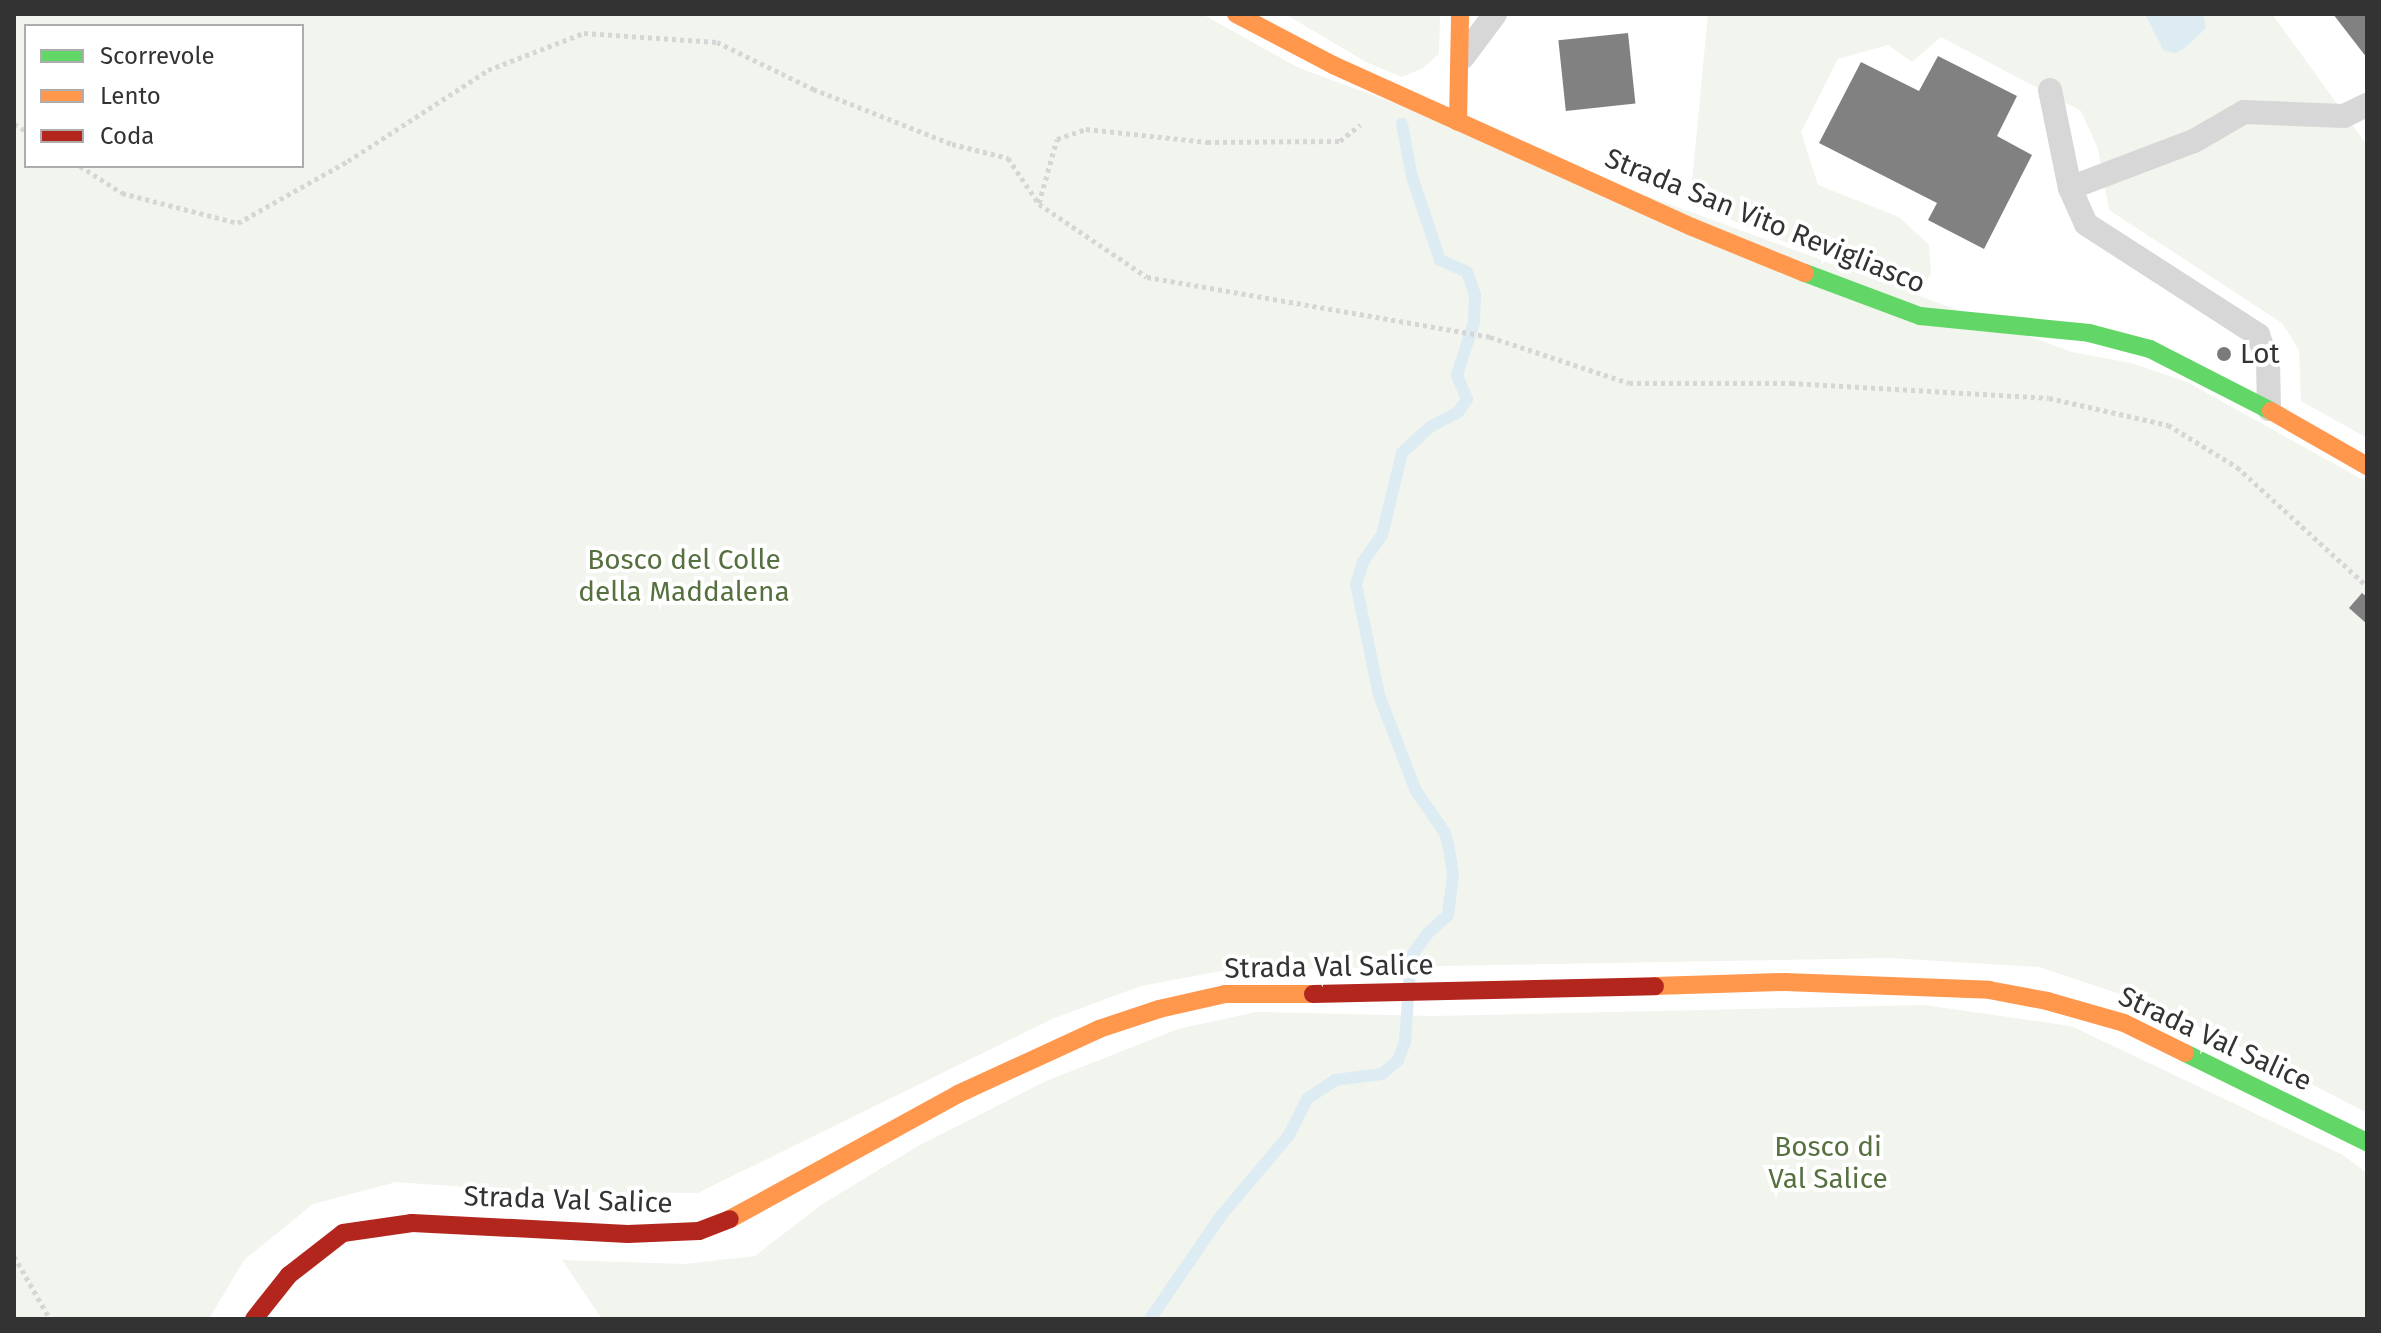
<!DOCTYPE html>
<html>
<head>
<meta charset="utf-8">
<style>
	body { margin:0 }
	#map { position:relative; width:2381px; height:1333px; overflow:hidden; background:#fff; font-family:"Fira Sans",sans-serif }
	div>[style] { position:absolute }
	.green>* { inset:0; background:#f1f5ed }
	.water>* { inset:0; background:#ddebf3 }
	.stream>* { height:12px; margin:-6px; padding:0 6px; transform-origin:6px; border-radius:6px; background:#ddebf3 }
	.building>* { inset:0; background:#818181; transform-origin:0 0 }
	.path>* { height:5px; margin-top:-2.5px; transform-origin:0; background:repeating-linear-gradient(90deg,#d6d6d6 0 4px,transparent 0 8px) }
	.lane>* { height:24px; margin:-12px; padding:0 12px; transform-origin:12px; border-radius:12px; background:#d7d7d7 }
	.fast>* { height:18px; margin:-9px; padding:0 9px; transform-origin:9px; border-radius:9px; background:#63d668 }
	.slow>* { height:18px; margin:-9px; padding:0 9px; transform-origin:9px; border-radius:9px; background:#ff974d }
	.jam>* { height:18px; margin:-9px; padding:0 9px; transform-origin:9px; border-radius:9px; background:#b3261e }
	.dots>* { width:22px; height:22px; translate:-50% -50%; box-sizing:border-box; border:4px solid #fff; border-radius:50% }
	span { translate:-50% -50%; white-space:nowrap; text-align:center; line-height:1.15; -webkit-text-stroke:8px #fff; paint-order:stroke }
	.street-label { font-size:28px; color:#333 }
	.poi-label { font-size:28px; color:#333 }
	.left { translate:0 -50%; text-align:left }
	.park-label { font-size:28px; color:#56703f }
	.frame { position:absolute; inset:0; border:16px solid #333; pointer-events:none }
	.legend { position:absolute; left:24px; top:24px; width:280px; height:144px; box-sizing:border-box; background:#fff; border:2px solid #adadad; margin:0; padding:10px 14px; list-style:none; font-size:24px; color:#333 }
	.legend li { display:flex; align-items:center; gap:16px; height:40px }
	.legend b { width:40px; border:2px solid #adadad }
</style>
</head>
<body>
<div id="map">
	<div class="green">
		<i style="clip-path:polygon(evenodd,14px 14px,1202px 14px,1299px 68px,2072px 352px,2131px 363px,2187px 382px,2367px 482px,2367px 1113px,2231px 1042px,2147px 1003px,2039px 967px,1888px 958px,1227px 970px,1141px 986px,1052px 1019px,698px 1193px,519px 1191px,396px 1182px,313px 1204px,244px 1260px,209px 1319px,14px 1319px,14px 14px,26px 26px,302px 26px,302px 166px,26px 166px,26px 26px)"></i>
		<i style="clip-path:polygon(1285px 14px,1440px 14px,1439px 54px,1423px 68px,1402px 77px,1366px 62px)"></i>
		<i style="clip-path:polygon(1708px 14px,2272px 14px,2367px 145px,2367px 438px,2301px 401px,2299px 350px,2282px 323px,2109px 210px,2098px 149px,2081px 111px,1941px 37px,1912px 62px,1888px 45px,1838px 59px,1801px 132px,1818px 185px,1899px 217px,1929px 245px,1931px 273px,1917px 296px,1690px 203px)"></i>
		<i style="clip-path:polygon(1924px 1005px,2071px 1026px,2343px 1155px,2367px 1173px,2367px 1319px,602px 1319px,562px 1260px,685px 1264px,755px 1256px,821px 1205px,918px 1146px,1046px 1081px,1178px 1029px,1256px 1012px,1432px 1016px)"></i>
	</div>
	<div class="water">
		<i style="clip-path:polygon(2145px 14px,2203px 14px,2206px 28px,2186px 47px,2176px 53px,2164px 51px)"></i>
	</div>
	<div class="stream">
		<i style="left:1150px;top:1319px;width:124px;rotate:-55.5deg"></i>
		<i style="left:1220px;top:1217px;width:107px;rotate:-49.9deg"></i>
		<i style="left:1289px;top:1135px;width:40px;rotate:-63.4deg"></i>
		<i style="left:1307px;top:1099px;width:34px;rotate:-34deg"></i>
		<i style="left:1335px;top:1080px;width:47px;rotate:-7.3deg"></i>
		<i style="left:1382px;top:1074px;width:21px;rotate:-41deg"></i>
		<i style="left:1398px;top:1060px;width:19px;rotate:-69deg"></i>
		<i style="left:1405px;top:1042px;width:85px;rotate:-86deg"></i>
		<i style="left:1411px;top:957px;width:28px;rotate:-55deg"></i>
		<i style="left:1427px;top:934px;width:28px;rotate:-42deg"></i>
		<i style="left:1448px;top:915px;width:41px;rotate:-83deg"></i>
		<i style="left:1453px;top:874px;width:26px;rotate:-99deg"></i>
		<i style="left:1449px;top:848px;width:16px;rotate:-105deg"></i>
		<i style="left:1445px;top:833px;width:51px;rotate:-124.6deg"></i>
		<i style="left:1416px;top:791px;width:103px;rotate:-111.1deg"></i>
		<i style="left:1379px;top:695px;width:113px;rotate:-101.7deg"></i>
		<i style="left:1356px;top:584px;width:23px;rotate:-72deg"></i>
		<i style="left:1363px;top:562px;width:33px;rotate:-55deg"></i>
		<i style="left:1382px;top:535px;width:84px;rotate:-76.3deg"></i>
		<i style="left:1402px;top:453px;width:38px;rotate:-43deg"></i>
		<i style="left:1430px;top:427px;width:32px;rotate:-28deg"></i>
		<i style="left:1458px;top:412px;width:16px;rotate:-55deg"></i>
		<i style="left:1467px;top:399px;width:26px;rotate:-113deg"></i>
		<i style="left:1457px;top:375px;width:56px;rotate:-72.2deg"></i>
		<i style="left:1474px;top:322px;width:27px;rotate:-88deg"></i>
		<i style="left:1475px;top:295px;width:24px;rotate:-109deg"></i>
		<i style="left:1467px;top:272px;width:30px;rotate:-156deg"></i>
		<i style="left:1440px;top:260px;width:88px;rotate:-108.6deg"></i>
		<i style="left:1412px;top:177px;width:54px;rotate:-100.7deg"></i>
	</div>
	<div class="building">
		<i style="clip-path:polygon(2333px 14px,2367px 14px,2367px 58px)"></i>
		<i style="left:1628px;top:33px;width:71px;height:70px;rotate:84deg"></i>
		<i style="clip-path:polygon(1938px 56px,2017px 96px,1997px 136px,2032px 155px,1984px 249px,1928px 220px,1937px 203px,1819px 143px,1861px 62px,1919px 91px)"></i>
		<i style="clip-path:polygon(2362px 593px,2367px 597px,2367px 624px,2349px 608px)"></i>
	</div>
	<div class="path">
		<i style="left:14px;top:124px;width:14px;rotate:30deg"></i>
		<i style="left:80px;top:166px;width:50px;rotate:32.7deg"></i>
		<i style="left:122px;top:193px;width:120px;rotate:14.5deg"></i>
		<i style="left:238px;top:223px;width:126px;rotate:-29.4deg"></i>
		<i style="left:348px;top:161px;width:167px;rotate:-33deg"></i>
		<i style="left:488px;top:70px;width:103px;rotate:-21.1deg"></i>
		<i style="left:584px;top:33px;width:133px;rotate:3.9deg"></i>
		<i style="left:717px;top:42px;width:107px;rotate:26.1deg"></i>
		<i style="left:813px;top:89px;width:149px;rotate:21.6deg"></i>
		<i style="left:952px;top:144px;width:58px;rotate:14deg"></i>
		<i style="left:1008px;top:158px;width:55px;rotate:56deg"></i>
		<i style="left:1039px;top:204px;width:130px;rotate:34.1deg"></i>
		<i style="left:1147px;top:277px;width:348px;rotate:9.9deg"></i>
		<i style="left:1490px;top:337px;width:146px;rotate:18.3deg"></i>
		<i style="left:1629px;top:383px;width:162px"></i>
		<i style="left:1791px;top:383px;width:258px;rotate:3.3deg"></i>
		<i style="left:2049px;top:398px;width:122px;rotate:12.8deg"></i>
		<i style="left:2168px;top:425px;width:81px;rotate:31.3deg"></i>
		<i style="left:2237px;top:467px;width:176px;rotate:42.5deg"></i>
		<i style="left:1039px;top:203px;width:66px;rotate:-74.3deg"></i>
		<i style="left:1057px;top:139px;width:31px;rotate:-19deg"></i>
		<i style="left:1086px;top:129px;width:122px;rotate:6.1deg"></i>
		<i style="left:1207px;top:142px;width:133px;rotate:-0.4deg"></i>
		<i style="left:1340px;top:141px;width:26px;rotate:-39deg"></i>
		<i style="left:14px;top:1256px;width:73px;rotate:60.3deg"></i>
	</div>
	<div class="lane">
		<i style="left:1463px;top:57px;width:54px;rotate:-53.3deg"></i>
		<i style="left:2050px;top:90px;width:100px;rotate:78.5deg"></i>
		<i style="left:2070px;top:188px;width:39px;rotate:66deg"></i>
		<i style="left:2086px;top:224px;width:205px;rotate:32.8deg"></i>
		<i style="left:2258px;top:335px;width:29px;rotate:70deg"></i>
		<i style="left:2268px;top:362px;width:47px;rotate:88.8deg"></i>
		<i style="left:2070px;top:188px;width:133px;rotate:-20.8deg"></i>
		<i style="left:2194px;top:141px;width:58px;rotate:-30.1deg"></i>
		<i style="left:2244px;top:112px;width:100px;rotate:2.3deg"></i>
		<i style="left:2344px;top:116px;width:25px;rotate:-26deg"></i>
	</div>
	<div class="fast">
		<i style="left:1805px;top:273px;width:123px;rotate:20.5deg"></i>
		<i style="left:1920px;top:316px;width:170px;rotate:5.7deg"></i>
		<i style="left:2089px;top:333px;width:63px;rotate:14.7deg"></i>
		<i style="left:2150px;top:349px;width:136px;rotate:27.1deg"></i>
		<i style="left:2185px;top:1053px;width:203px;rotate:26.1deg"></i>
	</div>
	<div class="slow">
		<i style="left:1236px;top:14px;width:110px;rotate:27.7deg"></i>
		<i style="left:1333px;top:65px;width:394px;rotate:24.3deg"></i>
		<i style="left:1692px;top:227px;width:122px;rotate:22.2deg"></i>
		<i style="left:1458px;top:122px;width:108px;rotate:-88.9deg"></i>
		<i style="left:2271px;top:411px;width:111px;rotate:29.8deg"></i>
		<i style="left:1655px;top:986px;width:130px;rotate:-1.8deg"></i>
		<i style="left:1785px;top:982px;width:204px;rotate:2.2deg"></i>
		<i style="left:1989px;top:990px;width:59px;rotate:10.7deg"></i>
		<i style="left:2047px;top:1001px;width:80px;rotate:15.9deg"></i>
		<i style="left:2124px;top:1023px;width:68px;rotate:26.2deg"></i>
		<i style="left:730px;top:1219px;width:260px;rotate:-28.7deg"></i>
		<i style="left:958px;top:1094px;width:155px;rotate:-24.7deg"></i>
		<i style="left:1099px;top:1029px;width:63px;rotate:-18.4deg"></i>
		<i style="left:1159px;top:1009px;width:68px;rotate:-12.8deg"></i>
		<i style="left:1225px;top:994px;width:88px"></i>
	</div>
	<div class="jam">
		<i style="left:1313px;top:994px;width:342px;rotate:-1.3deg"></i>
		<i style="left:254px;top:1319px;width:56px;rotate:-51.5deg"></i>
		<i style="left:289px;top:1275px;width:68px;rotate:-37.9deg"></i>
		<i style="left:343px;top:1233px;width:70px;rotate:-8.2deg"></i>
		<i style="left:412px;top:1223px;width:216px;rotate:2.9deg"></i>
		<i style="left:628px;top:1234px;width:71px;rotate:-2.4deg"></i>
		<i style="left:699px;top:1231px;width:33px;rotate:-21deg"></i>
	</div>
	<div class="dots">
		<i style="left:2224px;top:354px;background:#7a7a7a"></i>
	</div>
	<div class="street-label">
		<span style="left:1765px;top:221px;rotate:22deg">Strada San Vito Revigliasco</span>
		<span style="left:1329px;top:967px;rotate:-1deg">Strada Val Salice</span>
		<span style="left:2215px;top:1039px;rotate:25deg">Strada Val Salice</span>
		<span style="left:568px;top:1200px;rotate:2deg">Strada Val Salice</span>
	</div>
	<div class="poi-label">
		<span class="left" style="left:2240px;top:354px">Lot</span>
	</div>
	<div class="park-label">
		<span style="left:684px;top:576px">Bosco del Colle<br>della Maddalena</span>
		<span style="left:1828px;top:1163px">Bosco di<br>Val Salice</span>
	</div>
	<div class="frame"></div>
	<ul class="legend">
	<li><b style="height:10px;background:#63d668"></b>Scorrevole</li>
	<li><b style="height:10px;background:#ff974d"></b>Lento</li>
	<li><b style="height:10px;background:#b3261e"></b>Coda</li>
	</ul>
</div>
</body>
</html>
